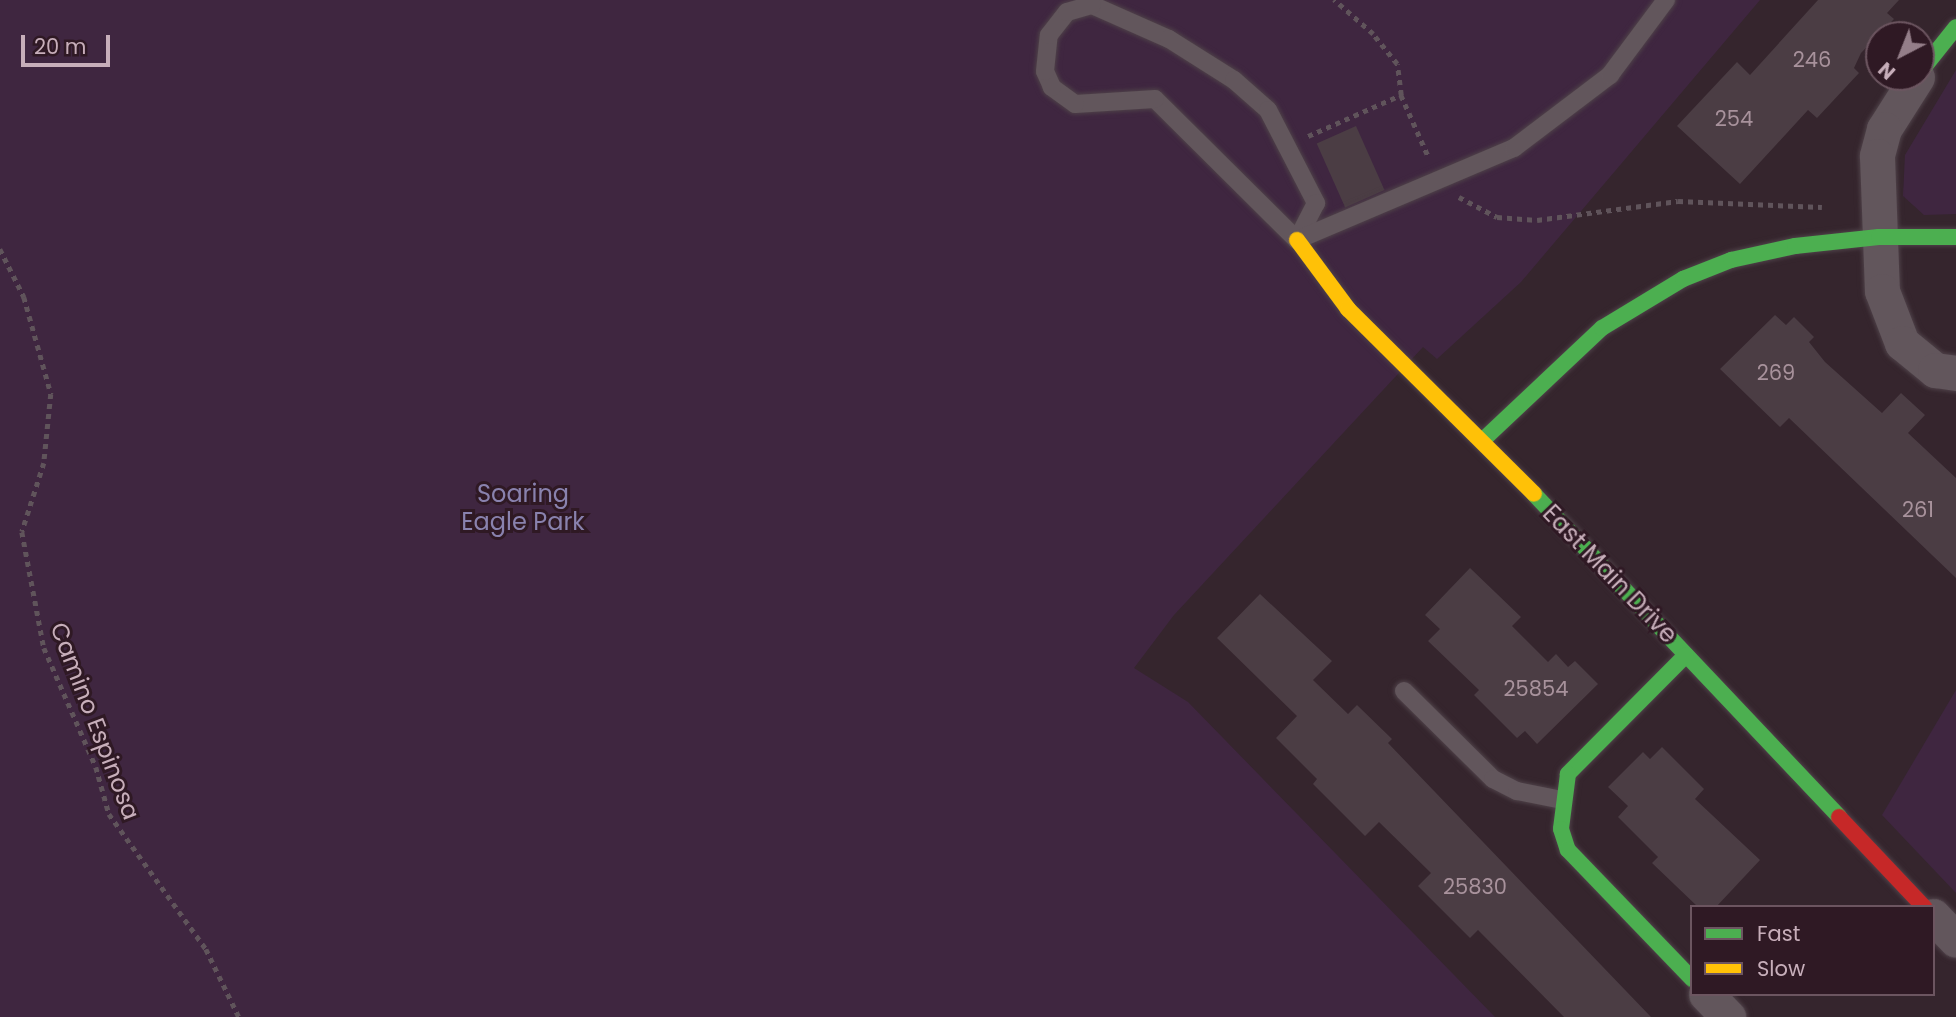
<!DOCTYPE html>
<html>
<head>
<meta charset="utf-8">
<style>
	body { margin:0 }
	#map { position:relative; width:1956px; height:1017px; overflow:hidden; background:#35252d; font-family:Poppins,sans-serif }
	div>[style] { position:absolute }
	.green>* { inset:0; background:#3f2640 }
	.building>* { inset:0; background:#4b3d44; transform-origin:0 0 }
	.path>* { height:4.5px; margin-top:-2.25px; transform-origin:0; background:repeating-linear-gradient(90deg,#60545b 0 5px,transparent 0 10px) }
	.roads { filter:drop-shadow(0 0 2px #4e4148) drop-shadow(0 0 2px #4e4148) }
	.lane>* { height:18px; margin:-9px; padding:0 9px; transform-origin:9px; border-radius:9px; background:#62565c }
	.street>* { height:35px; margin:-17.5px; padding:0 17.5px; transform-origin:17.5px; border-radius:17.5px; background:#62565c }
	.fast>* { height:16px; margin:-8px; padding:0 8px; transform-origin:8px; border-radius:8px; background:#4caf50 }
	.slow>* { height:16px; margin:-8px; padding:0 8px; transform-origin:8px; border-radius:8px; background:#ffc107 }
	.jam>* { height:16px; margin:-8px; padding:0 8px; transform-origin:8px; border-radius:8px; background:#c62828 }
	span { translate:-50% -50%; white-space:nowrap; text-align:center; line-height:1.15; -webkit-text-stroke:6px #2f1924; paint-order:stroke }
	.number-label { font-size:21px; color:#a8929c }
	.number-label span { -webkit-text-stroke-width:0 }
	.park-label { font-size:24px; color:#8982ae }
	.street-label { font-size:24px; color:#c7aeba }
	.legend { position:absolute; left:1690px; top:905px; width:245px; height:91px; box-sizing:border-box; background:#2f1924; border:2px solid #6c5560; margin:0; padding:9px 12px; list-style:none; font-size:21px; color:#c7aeba }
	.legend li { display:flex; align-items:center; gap:14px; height:35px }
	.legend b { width:35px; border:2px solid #6c5560 }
	.north { position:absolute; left:1865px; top:21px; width:70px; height:70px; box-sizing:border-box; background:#2f1924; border:2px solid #6c5560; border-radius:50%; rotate:222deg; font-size:19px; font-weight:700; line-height:28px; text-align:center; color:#c7aeba }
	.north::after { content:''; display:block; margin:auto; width:24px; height:32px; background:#947e89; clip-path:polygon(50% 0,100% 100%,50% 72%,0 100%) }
	.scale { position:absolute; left:21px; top:35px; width:89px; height:32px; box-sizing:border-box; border:4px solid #c7aeba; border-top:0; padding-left:9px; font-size:21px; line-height:24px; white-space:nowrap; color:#c7aeba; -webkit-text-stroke:5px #2f1924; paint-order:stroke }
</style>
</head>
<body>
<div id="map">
	<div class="green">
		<i style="clip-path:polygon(0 0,1760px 0,1521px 282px,1437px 359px,1423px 347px,1174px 615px,1134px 668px,1188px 702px,1495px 1017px,0 1017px)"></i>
		<i style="clip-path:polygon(1956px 70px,1956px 214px,1924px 215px,1903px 196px,1905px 155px)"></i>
		<i style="clip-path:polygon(1956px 690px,1956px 893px,1882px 815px)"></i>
	</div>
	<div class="building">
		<i style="clip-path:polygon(1818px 0,1899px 0,1887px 13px,1894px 19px,1861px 53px,1854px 68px,1859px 73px,1817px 118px,1808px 110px,1740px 184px,1677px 126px,1737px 62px,1750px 75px)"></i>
		<i style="left:1356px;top:126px;width:70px;height:43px;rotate:66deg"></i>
		<i style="clip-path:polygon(1775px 315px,1786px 325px,1794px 317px,1814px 337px,1809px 342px,1825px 362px,1882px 413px,1901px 393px,1925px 415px,1908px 433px,1956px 478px,1956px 578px,1789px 418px,1780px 427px,1720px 369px)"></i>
		<i style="clip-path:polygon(1470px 568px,1521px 617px,1512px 626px,1548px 662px,1556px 654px,1568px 667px,1575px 661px,1598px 684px,1537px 744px,1525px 731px,1517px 738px,1474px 695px,1479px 690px,1428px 641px,1440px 629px,1425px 615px)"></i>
		<i style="clip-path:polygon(1260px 594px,1332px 661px,1313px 680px,1348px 714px,1357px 705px,1392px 739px,1388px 743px,1651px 1017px,1564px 1017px,1478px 930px,1470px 938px,1418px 886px,1431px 873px,1379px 822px,1365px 836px,1313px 784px,1317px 779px,1276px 738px,1297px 716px,1217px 638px)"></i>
		<i style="clip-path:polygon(1662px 747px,1704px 789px,1695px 799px,1760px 860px,1716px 907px,1698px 907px,1652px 863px,1658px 857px,1618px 817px,1628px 806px,1608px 787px,1643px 752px,1650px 759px)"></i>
	</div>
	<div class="path">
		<i style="left:1401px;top:95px;width:69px;rotate:66deg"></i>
		<i style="left:1308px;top:136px;width:102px;rotate:-23.8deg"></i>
		<i style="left:1401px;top:95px;width:31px;rotate:-97deg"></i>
		<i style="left:1397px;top:64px;width:38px;rotate:-129deg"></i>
		<i style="left:1373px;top:34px;width:52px;rotate:-138.9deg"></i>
		<i style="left:1459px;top:197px;width:43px;rotate:27.8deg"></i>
		<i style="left:1497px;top:217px;width:40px;rotate:4.3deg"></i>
		<i style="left:1537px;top:220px;width:142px;rotate:-7.7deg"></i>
		<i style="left:1678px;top:201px;width:144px;rotate:2.4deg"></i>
		<i style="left:0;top:249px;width:54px;rotate:63.4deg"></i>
		<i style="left:24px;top:297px;width:101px;rotate:74.4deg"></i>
		<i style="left:51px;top:394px;width:69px;rotate:95.8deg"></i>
		<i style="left:44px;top:463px;width:72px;rotate:107.7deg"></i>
		<i style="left:22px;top:532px;width:118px;rotate:79.3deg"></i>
		<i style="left:44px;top:648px;width:130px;rotate:66.4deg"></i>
		<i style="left:96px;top:767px;width:49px;rotate:74.5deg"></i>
		<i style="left:109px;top:814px;width:166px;rotate:54.3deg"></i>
		<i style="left:206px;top:949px;width:76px;rotate:64.1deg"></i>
	</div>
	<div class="roads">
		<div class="lane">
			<i style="left:1092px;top:5px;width:84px;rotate:23.8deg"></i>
			<i style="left:1169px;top:39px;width:77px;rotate:32.2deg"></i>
			<i style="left:1234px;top:80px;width:45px;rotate:41.4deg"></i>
			<i style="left:1268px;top:110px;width:105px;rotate:62.7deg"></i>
			<i style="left:1316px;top:203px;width:42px;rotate:117.2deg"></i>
			<i style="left:1297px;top:240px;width:200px;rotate:-135.2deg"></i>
			<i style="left:1155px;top:99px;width:80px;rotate:176.4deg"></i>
			<i style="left:1075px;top:104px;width:29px;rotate:-144deg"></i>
			<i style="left:1052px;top:87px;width:17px;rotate:-114deg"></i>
			<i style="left:1045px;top:71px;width:36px;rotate:-84deg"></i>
			<i style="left:1049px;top:35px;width:29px;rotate:-52deg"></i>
			<i style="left:1067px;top:12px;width:26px;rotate:-16deg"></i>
			<i style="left:1297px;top:240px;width:236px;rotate:-23deg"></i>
			<i style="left:1514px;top:148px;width:121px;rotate:-37.2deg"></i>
			<i style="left:1610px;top:75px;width:94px;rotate:-53.3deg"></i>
			<i style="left:1404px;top:691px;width:125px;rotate:44.7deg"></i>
			<i style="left:1493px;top:779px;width:27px;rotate:27deg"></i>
			<i style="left:1517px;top:791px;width:46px;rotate:11.3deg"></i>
		</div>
		<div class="street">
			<i style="left:1917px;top:77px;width:62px;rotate:122.4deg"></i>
			<i style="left:1884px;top:129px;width:28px;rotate:105deg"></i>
			<i style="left:1877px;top:156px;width:135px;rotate:87.9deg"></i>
			<i style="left:1882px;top:291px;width:56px;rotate:69deg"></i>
			<i style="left:1902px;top:343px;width:43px;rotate:39.3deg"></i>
			<i style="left:1935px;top:370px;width:21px;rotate:8deg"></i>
			<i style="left:1933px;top:916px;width:33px;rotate:46deg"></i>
			<i style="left:1706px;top:994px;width:32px;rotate:46deg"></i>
		</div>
		<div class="fast">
			<i style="left:1921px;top:71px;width:56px;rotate:-51.5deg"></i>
			<i style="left:1483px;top:440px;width:163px;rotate:-43.3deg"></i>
			<i style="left:1602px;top:328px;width:95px;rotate:-31.2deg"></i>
			<i style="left:1683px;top:279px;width:52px;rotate:-21.6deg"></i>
			<i style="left:1731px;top:260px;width:66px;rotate:-12.3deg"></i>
			<i style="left:1795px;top:246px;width:84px;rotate:-6.1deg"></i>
			<i style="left:1879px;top:237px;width:77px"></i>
			<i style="left:1534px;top:494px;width:444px;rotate:46.6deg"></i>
			<i style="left:1686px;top:655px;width:168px;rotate:134.8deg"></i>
			<i style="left:1568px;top:774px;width:55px;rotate:97.3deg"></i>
			<i style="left:1561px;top:829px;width:22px;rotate:72deg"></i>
			<i style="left:1568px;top:850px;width:179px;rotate:46.1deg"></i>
		</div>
		<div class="slow">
			<i style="left:1297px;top:240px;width:86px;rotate:53.5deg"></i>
			<i style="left:1348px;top:309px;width:262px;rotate:44.8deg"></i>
		</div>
		<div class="jam">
			<i style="left:1839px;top:817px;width:124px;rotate:46.6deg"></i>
		</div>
	</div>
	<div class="number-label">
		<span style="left:1812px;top:60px">246</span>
		<span style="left:1734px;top:119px">254</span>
		<span style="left:1776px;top:373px">269</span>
		<span style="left:1918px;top:510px">261</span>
		<span style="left:1536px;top:689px">25854</span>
		<span style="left:1475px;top:887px">25830</span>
	</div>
	<div class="park-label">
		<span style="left:523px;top:508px">Soaring<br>Eagle Park</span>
	</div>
	<div class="street-label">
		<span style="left:1610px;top:574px;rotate:46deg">East Main Drive</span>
		<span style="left:95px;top:721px;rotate:69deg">Camino Espinosa</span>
	</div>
	<ul class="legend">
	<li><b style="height:9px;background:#4caf50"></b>Fast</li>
	<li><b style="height:9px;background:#ffc107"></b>Slow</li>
	</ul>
	<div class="north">N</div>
	<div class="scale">20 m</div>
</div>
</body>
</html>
